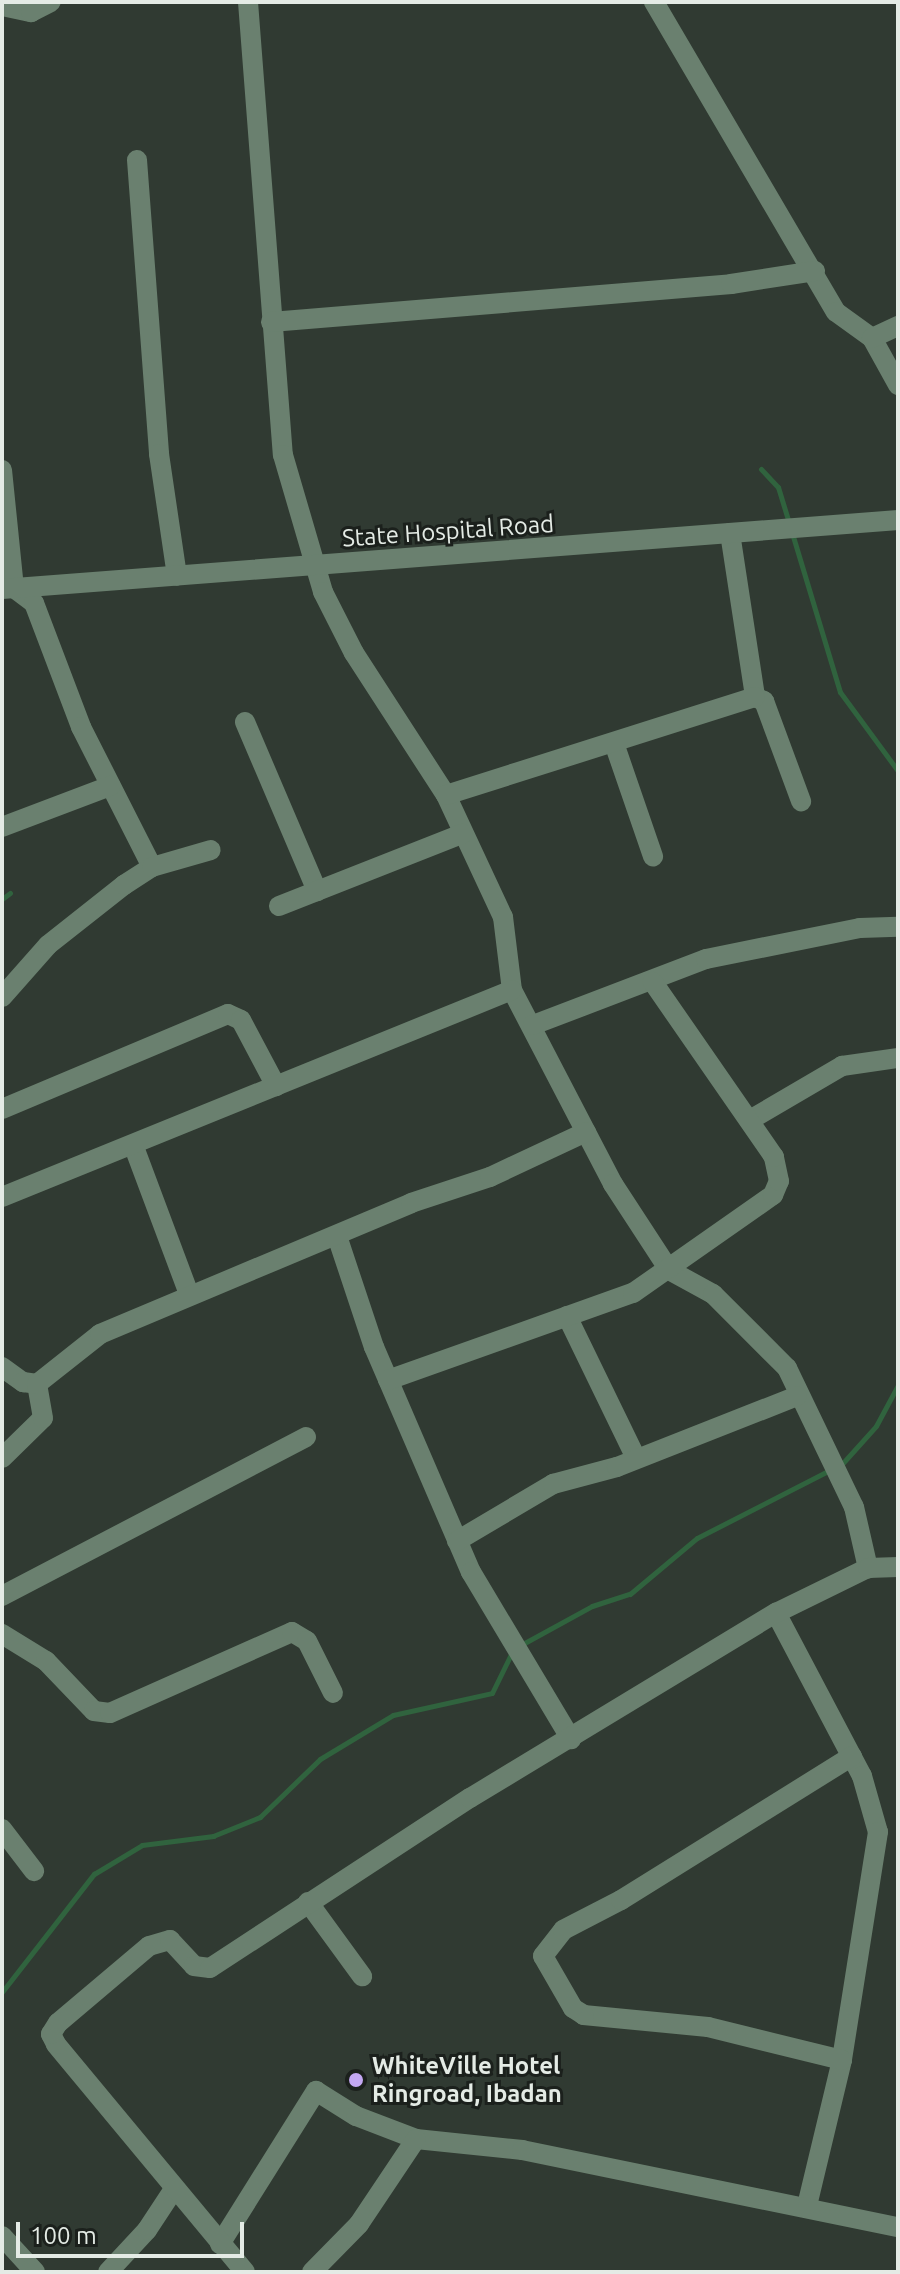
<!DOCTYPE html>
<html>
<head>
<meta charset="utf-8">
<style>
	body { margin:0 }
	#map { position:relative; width:900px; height:2274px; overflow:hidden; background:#303a32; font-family:Ubuntu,sans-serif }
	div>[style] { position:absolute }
	.stream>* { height:5px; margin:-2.5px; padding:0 2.5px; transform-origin:2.5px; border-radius:2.5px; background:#30633e }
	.minor>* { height:20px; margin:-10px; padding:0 10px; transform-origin:10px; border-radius:10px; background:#6a806f }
	.dots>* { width:22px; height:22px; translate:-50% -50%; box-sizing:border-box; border:4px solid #1b201c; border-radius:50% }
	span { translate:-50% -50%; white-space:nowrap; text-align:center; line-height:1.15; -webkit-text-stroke:6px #1b201c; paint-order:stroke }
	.street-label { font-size:24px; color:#e4ebe5 }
	.poi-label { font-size:24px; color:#e4ebe5; font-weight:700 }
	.left { translate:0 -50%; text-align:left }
	.frame { position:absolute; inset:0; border:4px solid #e4ebe5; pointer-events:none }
	.scale { position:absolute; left:16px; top:2222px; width:228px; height:36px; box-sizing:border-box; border:4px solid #e4ebe5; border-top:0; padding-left:10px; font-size:24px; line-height:28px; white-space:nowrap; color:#e4ebe5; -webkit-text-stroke:6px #1b201c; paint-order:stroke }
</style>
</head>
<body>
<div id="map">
	<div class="stream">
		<i style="left:761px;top:469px;width:25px;rotate:47deg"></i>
		<i style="left:778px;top:487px;width:38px;rotate:73deg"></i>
		<i style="left:792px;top:533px;width:166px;rotate:73.2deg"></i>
		<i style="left:840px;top:692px;width:98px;rotate:53.7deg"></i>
		<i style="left:2px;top:899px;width:10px;rotate:-37deg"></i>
		<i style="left:841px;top:1465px;width:52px;rotate:-48.1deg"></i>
		<i style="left:876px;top:1426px;width:47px;rotate:-61.8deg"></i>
		<i style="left:519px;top:1646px;width:83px;rotate:-28.7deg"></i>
		<i style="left:592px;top:1606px;width:40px;rotate:-18deg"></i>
		<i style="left:630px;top:1594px;width:87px;rotate:-39.9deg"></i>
		<i style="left:697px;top:1538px;width:152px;rotate:-27.1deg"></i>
		<i style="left:2px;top:1992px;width:150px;rotate:-52.1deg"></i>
		<i style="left:94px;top:1874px;width:56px;rotate:-31.1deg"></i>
		<i style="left:142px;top:1845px;width:72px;rotate:-7.2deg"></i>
		<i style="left:213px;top:1836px;width:51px;rotate:-22deg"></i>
		<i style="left:260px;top:1817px;width:83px;rotate:-44deg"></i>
		<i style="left:320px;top:1759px;width:85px;rotate:-31.1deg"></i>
		<i style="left:393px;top:1715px;width:101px;rotate:-12.5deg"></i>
		<i style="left:492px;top:1693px;width:46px;rotate:-64deg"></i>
	</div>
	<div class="minor">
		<i style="left:248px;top:2px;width:454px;rotate:85.6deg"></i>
		<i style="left:283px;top:455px;width:143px;rotate:73.7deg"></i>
		<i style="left:323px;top:592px;width:68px;rotate:63.1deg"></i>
		<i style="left:354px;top:653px;width:169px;rotate:57.1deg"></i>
		<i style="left:446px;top:795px;width:135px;rotate:65deg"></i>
		<i style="left:503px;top:917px;width:74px;rotate:83deg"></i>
		<i style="left:512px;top:990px;width:219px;rotate:62.5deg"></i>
		<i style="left:613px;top:1184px;width:103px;rotate:56.9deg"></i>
		<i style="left:669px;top:1270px;width:50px;rotate:28.6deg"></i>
		<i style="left:713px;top:1294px;width:105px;rotate:45deg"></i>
		<i style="left:787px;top:1368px;width:154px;rotate:64.3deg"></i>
		<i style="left:854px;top:1507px;width:63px;rotate:77.1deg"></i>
		<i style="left:654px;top:2px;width:359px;rotate:59.6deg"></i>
		<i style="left:836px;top:312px;width:44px;rotate:35.8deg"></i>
		<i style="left:872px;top:338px;width:54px;rotate:61deg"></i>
		<i style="left:2px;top:6px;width:30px;rotate:12deg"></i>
		<i style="left:31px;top:12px;width:22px;rotate:-27deg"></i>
		<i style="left:137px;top:160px;width:295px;rotate:85.7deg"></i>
		<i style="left:159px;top:454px;width:123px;rotate:81.6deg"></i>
		<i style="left:271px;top:322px;width:462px;rotate:-4.7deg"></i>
		<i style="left:731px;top:284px;width:85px;rotate:-8.8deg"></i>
		<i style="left:872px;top:338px;width:29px;rotate:-25deg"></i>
		<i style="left:2px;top:470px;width:119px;rotate:84.2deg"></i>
		<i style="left:14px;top:588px;width:25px;rotate:37deg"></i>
		<i style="left:34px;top:603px;width:133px;rotate:69.2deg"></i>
		<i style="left:81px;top:727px;width:157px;rotate:63.1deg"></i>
		<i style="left:730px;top:533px;width:166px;rotate:81.3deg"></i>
		<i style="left:755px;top:697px;width:10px;rotate:24deg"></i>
		<i style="left:764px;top:701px;width:107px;rotate:69.7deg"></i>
		<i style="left:2px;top:589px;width:899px;rotate:-4.4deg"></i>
		<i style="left:245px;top:722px;width:184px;rotate:66.9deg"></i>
		<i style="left:614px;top:743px;width:120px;rotate:71deg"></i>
		<i style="left:446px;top:795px;width:324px;rotate:-17.6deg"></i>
		<i style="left:2px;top:827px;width:116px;rotate:-20.8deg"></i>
		<i style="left:279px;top:906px;width:197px;rotate:-21.5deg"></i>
		<i style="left:2px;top:997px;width:69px;rotate:-48.5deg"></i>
		<i style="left:48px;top:945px;width:97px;rotate:-38.3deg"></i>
		<i style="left:124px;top:885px;width:33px;rotate:-33deg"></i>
		<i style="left:152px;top:867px;width:61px;rotate:-16.1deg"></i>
		<i style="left:533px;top:1025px;width:185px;rotate:-20.9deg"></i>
		<i style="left:706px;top:959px;width:157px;rotate:-11.4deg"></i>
		<i style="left:860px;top:928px;width:38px;rotate:-2deg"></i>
		<i style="left:2px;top:1109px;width:245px;rotate:-22.8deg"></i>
		<i style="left:228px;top:1014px;width:14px;rotate:25deg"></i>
		<i style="left:241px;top:1020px;width:75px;rotate:62.1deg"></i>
		<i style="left:750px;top:1120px;width:107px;rotate:-30.4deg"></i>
		<i style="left:842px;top:1066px;width:57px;rotate:-8.1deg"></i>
		<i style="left:134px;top:1147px;width:157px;rotate:69.5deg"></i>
		<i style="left:2px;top:1197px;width:550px;rotate:-22.09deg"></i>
		<i style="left:337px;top:1236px;width:117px;rotate:71.6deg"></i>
		<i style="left:374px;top:1347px;width:245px;rotate:66.7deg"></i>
		<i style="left:471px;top:1572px;width:195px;rotate:59.1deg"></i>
		<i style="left:567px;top:1316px;width:158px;rotate:64.1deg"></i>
		<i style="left:2px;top:1367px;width:26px;rotate:36deg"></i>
		<i style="left:23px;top:1382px;width:14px;rotate:8deg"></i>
		<i style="left:388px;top:1380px;width:260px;rotate:-19.6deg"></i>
		<i style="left:633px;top:1293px;width:171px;rotate:-35deg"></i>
		<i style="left:773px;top:1195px;width:15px;rotate:-67deg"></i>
		<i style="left:779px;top:1181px;width:25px;rotate:-102deg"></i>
		<i style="left:774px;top:1157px;width:213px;rotate:-124.7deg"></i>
		<i style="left:2px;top:1458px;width:57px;rotate:-44.3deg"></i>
		<i style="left:43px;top:1418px;width:35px;rotate:-100deg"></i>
		<i style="left:37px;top:1384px;width:80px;rotate:-38.4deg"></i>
		<i style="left:100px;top:1334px;width:337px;rotate:-22.8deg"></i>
		<i style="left:411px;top:1203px;width:83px;rotate:-18.2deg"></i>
		<i style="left:490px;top:1177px;width:106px;rotate:-25.1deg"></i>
		<i style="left:457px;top:1541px;width:112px;rotate:-30.7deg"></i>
		<i style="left:553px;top:1484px;width:66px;rotate:-14.9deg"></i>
		<i style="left:617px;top:1467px;width:193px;rotate:-21.5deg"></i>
		<i style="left:2px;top:1596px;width:343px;rotate:-27.6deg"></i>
		<i style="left:776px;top:1613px;width:184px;rotate:62.2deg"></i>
		<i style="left:862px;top:1776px;width:58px;rotate:74.1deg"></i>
		<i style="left:878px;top:1832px;width:231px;rotate:99deg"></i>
		<i style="left:842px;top:2060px;width:150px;rotate:103.5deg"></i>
		<i style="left:2px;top:1634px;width:52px;rotate:31.5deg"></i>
		<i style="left:46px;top:1661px;width:69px;rotate:46.2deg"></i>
		<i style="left:94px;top:1711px;width:16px;rotate:7deg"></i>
		<i style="left:110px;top:1713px;width:199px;rotate:-24deg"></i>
		<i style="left:292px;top:1632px;width:17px;rotate:31deg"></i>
		<i style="left:307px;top:1641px;width:58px;rotate:63.4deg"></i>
		<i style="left:2px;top:1829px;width:53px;rotate:52.7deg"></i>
		<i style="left:308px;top:1902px;width:92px;rotate:53.9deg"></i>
		<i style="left:842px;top:2060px;width:138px;rotate:-166.2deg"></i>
		<i style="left:708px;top:2027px;width:125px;rotate:-174.5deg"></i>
		<i style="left:584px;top:2015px;width:13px;rotate:-148deg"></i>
		<i style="left:573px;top:2008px;width:60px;rotate:-120deg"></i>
		<i style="left:543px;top:1956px;width:33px;rotate:-52deg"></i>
		<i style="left:563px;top:1930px;width:65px;rotate:-27.3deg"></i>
		<i style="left:621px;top:1900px;width:272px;rotate:-31.9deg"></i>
		<i style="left:2px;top:2236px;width:49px;rotate:47.5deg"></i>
		<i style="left:220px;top:2244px;width:181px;rotate:-57.9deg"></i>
		<i style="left:316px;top:2091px;width:47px;rotate:32deg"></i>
		<i style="left:356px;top:2116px;width:64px;rotate:21deg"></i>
		<i style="left:416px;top:2139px;width:107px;rotate:5.9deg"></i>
		<i style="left:522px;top:2150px;width:384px;rotate:11.6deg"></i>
		<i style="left:108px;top:2272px;width:57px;rotate:-47.1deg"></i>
		<i style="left:147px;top:2230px;width:49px;rotate:-56.6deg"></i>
		<i style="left:245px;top:2272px;width:296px;rotate:-129.7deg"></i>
		<i style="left:56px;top:2044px;width:11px;rotate:-117deg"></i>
		<i style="left:51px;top:2034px;width:13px;rotate:-58deg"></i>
		<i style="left:58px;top:2023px;width:119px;rotate:-40.2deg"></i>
		<i style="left:149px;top:1946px;width:22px;rotate:-16deg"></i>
		<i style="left:170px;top:1940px;width:35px;rotate:47deg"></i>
		<i style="left:194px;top:1966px;width:16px;rotate:7deg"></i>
		<i style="left:210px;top:1968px;width:311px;rotate:-33.2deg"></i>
		<i style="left:470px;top:1798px;width:358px;rotate:-31.2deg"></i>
		<i style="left:776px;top:1613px;width:102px;rotate:-26.1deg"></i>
		<i style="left:868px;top:1568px;width:30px;rotate:-2deg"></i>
		<i style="left:312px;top:2272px;width:67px;rotate:-45.6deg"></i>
		<i style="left:359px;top:2224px;width:102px;rotate:-56.2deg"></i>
	</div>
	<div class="dots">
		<i style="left:356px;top:2080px;background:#c3a7f2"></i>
	</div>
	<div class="street-label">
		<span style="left:448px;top:531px;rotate:-4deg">State Hospital Road</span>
	</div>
	<div class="poi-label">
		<span class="left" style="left:372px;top:2080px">WhiteVille Hotel<br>Ringroad, Ibadan</span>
	</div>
	<div class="frame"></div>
	<div class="scale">100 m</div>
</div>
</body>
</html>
